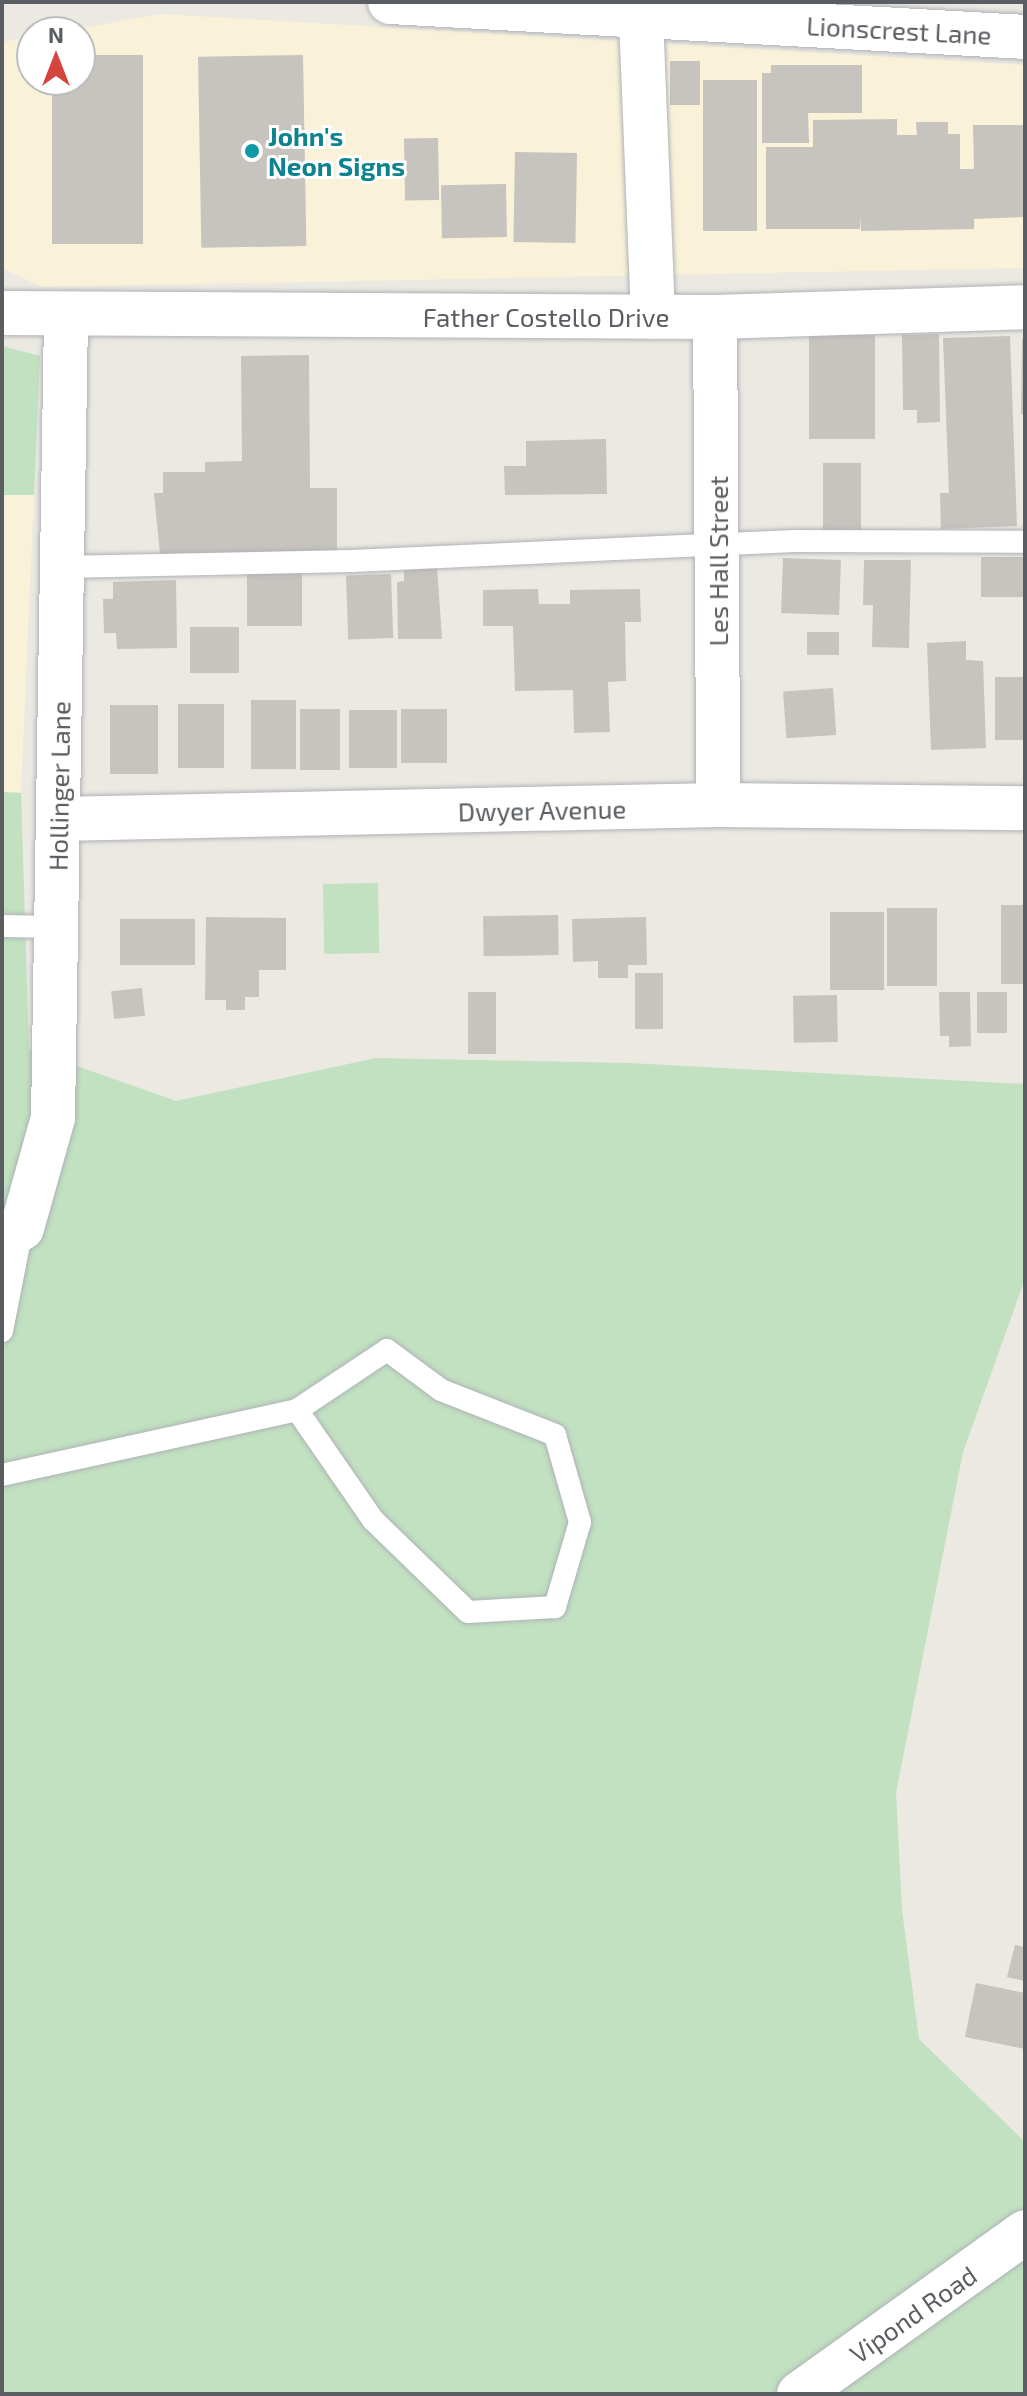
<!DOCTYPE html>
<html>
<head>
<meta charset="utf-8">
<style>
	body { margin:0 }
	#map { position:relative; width:1027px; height:2396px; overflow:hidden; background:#ebe9e2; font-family:"Exo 2",sans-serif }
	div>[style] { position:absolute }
	.commercial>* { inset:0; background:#f9f1d8 }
	.green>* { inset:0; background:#c1e1c0; transform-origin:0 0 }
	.building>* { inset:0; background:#c7c3be; transform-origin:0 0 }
	.roads { filter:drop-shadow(0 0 2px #afb2b6) drop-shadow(0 0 2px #afb2b6) }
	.lane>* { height:22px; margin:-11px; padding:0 11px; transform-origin:11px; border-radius:11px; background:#fff }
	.street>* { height:44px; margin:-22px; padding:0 22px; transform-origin:22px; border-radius:22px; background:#fff }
	.secondary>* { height:44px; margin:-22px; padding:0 22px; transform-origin:22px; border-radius:22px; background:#fff }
	.dots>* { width:22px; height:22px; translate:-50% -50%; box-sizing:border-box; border:4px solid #fff; border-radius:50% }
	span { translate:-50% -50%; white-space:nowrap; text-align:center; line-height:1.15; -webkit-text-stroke:6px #fff; paint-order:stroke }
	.street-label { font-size:26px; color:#5a5d61 }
	.culture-label { font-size:26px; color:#0d838f; font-weight:700 }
	.left { translate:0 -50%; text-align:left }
	.frame { position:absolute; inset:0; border:4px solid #5a5d61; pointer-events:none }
	.north { position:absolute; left:16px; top:16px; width:80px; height:80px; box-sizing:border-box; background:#fff; border:2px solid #bdbec0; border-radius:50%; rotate:0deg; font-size:22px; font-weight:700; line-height:32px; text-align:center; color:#5a5d61 }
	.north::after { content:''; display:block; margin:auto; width:28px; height:36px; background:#d6453d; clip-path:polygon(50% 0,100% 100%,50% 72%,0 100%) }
</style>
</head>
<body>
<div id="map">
	<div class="commercial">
		<i style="clip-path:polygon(161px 14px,1025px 65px,1025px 268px,42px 287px,2px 268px,2px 42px,32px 37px,32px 80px,80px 80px,80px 32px,59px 32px)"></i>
		<i style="clip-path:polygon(2px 495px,34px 495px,21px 793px,2px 792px)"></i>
	</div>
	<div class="green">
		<i style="clip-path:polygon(2px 346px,40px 356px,34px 495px,2px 495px)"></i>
		<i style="clip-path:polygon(2px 792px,21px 793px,29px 1049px,176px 1101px,376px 1058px,629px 1063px,1025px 1084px,1025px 1279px,963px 1452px,896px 1793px,902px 1910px,919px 2039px,1025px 2142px,1025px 2394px,2px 2394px)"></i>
		<i style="left:378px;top:883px;width:70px;height:55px;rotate:89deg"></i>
	</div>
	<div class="building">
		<i style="clip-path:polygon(80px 55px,143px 55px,143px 244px,52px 244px,52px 80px,80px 80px)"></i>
		<i style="left:303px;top:55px;width:191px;height:105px;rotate:89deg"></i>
		<i style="left:670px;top:61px;width:30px;height:44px"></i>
		<i style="clip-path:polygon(771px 65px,862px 65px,862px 113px,808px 113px,809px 143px,762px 143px,762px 73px,771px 73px)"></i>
		<i style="left:703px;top:80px;width:54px;height:151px"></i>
		<i style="clip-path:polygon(897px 119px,897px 135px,917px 135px,916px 122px,948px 122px,948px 134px,960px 134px,960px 169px,974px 169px,973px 125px,1025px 125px,1025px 217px,974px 219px,974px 229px,861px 231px,861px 216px,860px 229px,766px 229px,766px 147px,813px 147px,813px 120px)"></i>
		<i style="left:438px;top:138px;width:62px;height:34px;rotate:89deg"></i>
		<i style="left:577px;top:153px;width:90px;height:62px;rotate:91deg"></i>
		<i style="left:506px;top:184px;width:53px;height:65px;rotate:89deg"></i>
		<i style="clip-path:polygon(939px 334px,940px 422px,917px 423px,917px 410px,903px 410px,902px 335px)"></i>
		<i style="left:809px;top:335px;width:66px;height:104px"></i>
		<i style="clip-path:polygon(1010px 336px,1017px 526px,941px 529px,940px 493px,949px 493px,943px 338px)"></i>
		<i style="clip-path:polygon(1022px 339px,1025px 339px,1025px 414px,1021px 414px)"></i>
		<i style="clip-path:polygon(309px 355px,310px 488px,337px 488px,337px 553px,160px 554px,154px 493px,163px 493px,163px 472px,205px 472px,205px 462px,242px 461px,241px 356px)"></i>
		<i style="clip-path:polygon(606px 439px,607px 494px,505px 495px,504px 466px,526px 466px,526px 441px)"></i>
		<i style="left:823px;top:463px;width:38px;height:68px"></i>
		<i style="left:1025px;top:557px;width:40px;height:44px;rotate:90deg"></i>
		<i style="left:783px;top:558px;width:58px;height:55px;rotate:2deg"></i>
		<i style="clip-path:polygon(864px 560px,911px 560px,909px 648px,872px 647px,873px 605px,863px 605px)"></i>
		<i style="clip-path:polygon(404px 566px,437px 566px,442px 639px,398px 639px,397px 582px,404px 581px)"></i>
		<i style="left:247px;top:573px;width:55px;height:53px"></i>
		<i style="left:391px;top:574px;width:64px;height:45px;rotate:88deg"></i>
		<i style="clip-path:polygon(176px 580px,177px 648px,117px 649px,116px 633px,104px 633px,103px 599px,113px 599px,113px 582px)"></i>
		<i style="clip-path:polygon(538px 589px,539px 604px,570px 604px,570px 590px,640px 589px,641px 622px,625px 622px,626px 681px,608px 682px,610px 732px,574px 733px,573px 690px,515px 691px,513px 626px,483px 626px,483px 590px)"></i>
		<i style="left:190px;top:627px;width:49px;height:46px"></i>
		<i style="left:839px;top:632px;width:23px;height:32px;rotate:90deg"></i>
		<i style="clip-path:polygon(966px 641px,966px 660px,983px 661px,986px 748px,931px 750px,927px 643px)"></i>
		<i style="left:1025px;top:677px;width:63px;height:30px;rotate:90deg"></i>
		<i style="left:833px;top:688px;width:47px;height:50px;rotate:86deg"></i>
		<i style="left:251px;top:700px;width:45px;height:69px"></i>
		<i style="left:178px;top:704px;width:46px;height:64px"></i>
		<i style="left:110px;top:705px;width:48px;height:69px"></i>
		<i style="left:300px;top:709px;width:40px;height:61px"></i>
		<i style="left:401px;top:709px;width:46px;height:54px"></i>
		<i style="left:349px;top:710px;width:48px;height:58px"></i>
		<i style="left:1025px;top:905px;width:79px;height:24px;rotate:90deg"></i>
		<i style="left:887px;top:908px;width:50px;height:78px"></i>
		<i style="left:830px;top:912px;width:54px;height:78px"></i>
		<i style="left:558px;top:915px;width:40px;height:75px;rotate:89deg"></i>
		<i style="clip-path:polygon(206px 917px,286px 918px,286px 970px,259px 970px,259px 997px,245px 997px,245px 1010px,226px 1010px,226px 1000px,205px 1000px)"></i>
		<i style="clip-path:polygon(646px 917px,647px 965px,628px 965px,628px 978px,598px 978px,598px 961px,573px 962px,572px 919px)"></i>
		<i style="left:120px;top:919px;width:75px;height:46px"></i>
		<i style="left:635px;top:973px;width:28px;height:56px"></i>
		<i style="left:142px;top:988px;width:28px;height:31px;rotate:84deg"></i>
		<i style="left:468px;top:992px;width:28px;height:62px"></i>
		<i style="clip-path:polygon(939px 992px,970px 992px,971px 1046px,949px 1047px,949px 1036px,940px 1036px)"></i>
		<i style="left:977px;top:992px;width:30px;height:41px"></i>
		<i style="left:837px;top:995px;width:47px;height:44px;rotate:89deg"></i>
		<i style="clip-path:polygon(1015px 1945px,1025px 1947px,1025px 1981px,1007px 1977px)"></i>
		<i style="clip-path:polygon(976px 1983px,1025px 1993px,1025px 2049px,965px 2037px)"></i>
	</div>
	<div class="roads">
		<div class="lane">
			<i style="left:62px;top:567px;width:290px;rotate:-1.2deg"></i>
			<i style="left:352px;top:561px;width:443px;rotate:-2.6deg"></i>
			<i style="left:795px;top:541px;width:230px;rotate:0.2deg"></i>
			<i style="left:2px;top:926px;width:55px;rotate:1deg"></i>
			<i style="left:2px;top:1331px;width:104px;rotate:-78.9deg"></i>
			<i style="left:2px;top:1475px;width:302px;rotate:-12.4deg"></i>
			<i style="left:297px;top:1410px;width:108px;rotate:-33.7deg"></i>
			<i style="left:387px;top:1350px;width:67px;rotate:36.5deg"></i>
			<i style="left:441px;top:1390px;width:123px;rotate:21.5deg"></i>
			<i style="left:555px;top:1435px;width:91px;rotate:74deg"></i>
			<i style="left:580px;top:1522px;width:89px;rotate:106.4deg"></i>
			<i style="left:555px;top:1607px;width:87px;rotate:176.7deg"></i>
			<i style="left:468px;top:1612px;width:132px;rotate:-135.9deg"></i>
			<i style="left:373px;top:1520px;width:134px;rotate:-124.6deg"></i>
		</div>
		<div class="street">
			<i style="left:390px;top:2px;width:636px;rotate:3.15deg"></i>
			<i style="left:641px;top:17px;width:300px;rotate:87.7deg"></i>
			<i style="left:715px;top:317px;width:488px;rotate:89.6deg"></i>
			<i style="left:59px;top:819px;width:659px;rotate:-1.22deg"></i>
			<i style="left:718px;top:805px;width:307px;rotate:0.6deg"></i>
			<i style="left:2px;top:1240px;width:23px;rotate:-31deg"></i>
			<i style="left:22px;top:1228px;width:114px;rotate:-74.3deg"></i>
			<i style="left:53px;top:1118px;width:801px;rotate:-89.07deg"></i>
		</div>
		<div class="secondary">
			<i style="left:2px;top:313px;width:713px;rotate:0.32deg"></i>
			<i style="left:715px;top:317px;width:310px;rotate:-1.8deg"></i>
			<i style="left:799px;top:2394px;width:278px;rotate:-35.6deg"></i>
		</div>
	</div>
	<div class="dots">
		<i style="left:252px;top:151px;background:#0f9aa8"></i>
	</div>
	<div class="street-label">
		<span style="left:899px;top:30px;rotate:3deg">Lionscrest Lane</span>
		<span style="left:546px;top:317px">Father Costello Drive</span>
		<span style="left:718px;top:561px;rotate:-90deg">Les Hall Street</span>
		<span style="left:59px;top:786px;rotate:-89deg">Hollinger Lane</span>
		<span style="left:542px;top:810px;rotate:-1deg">Dwyer Avenue</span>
		<span style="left:913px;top:2314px;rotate:-35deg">Vipond Road</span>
	</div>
	<div class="culture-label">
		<span class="left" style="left:268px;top:151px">John's<br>Neon Signs</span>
	</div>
	<div class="frame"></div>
	<div class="north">N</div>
</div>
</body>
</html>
